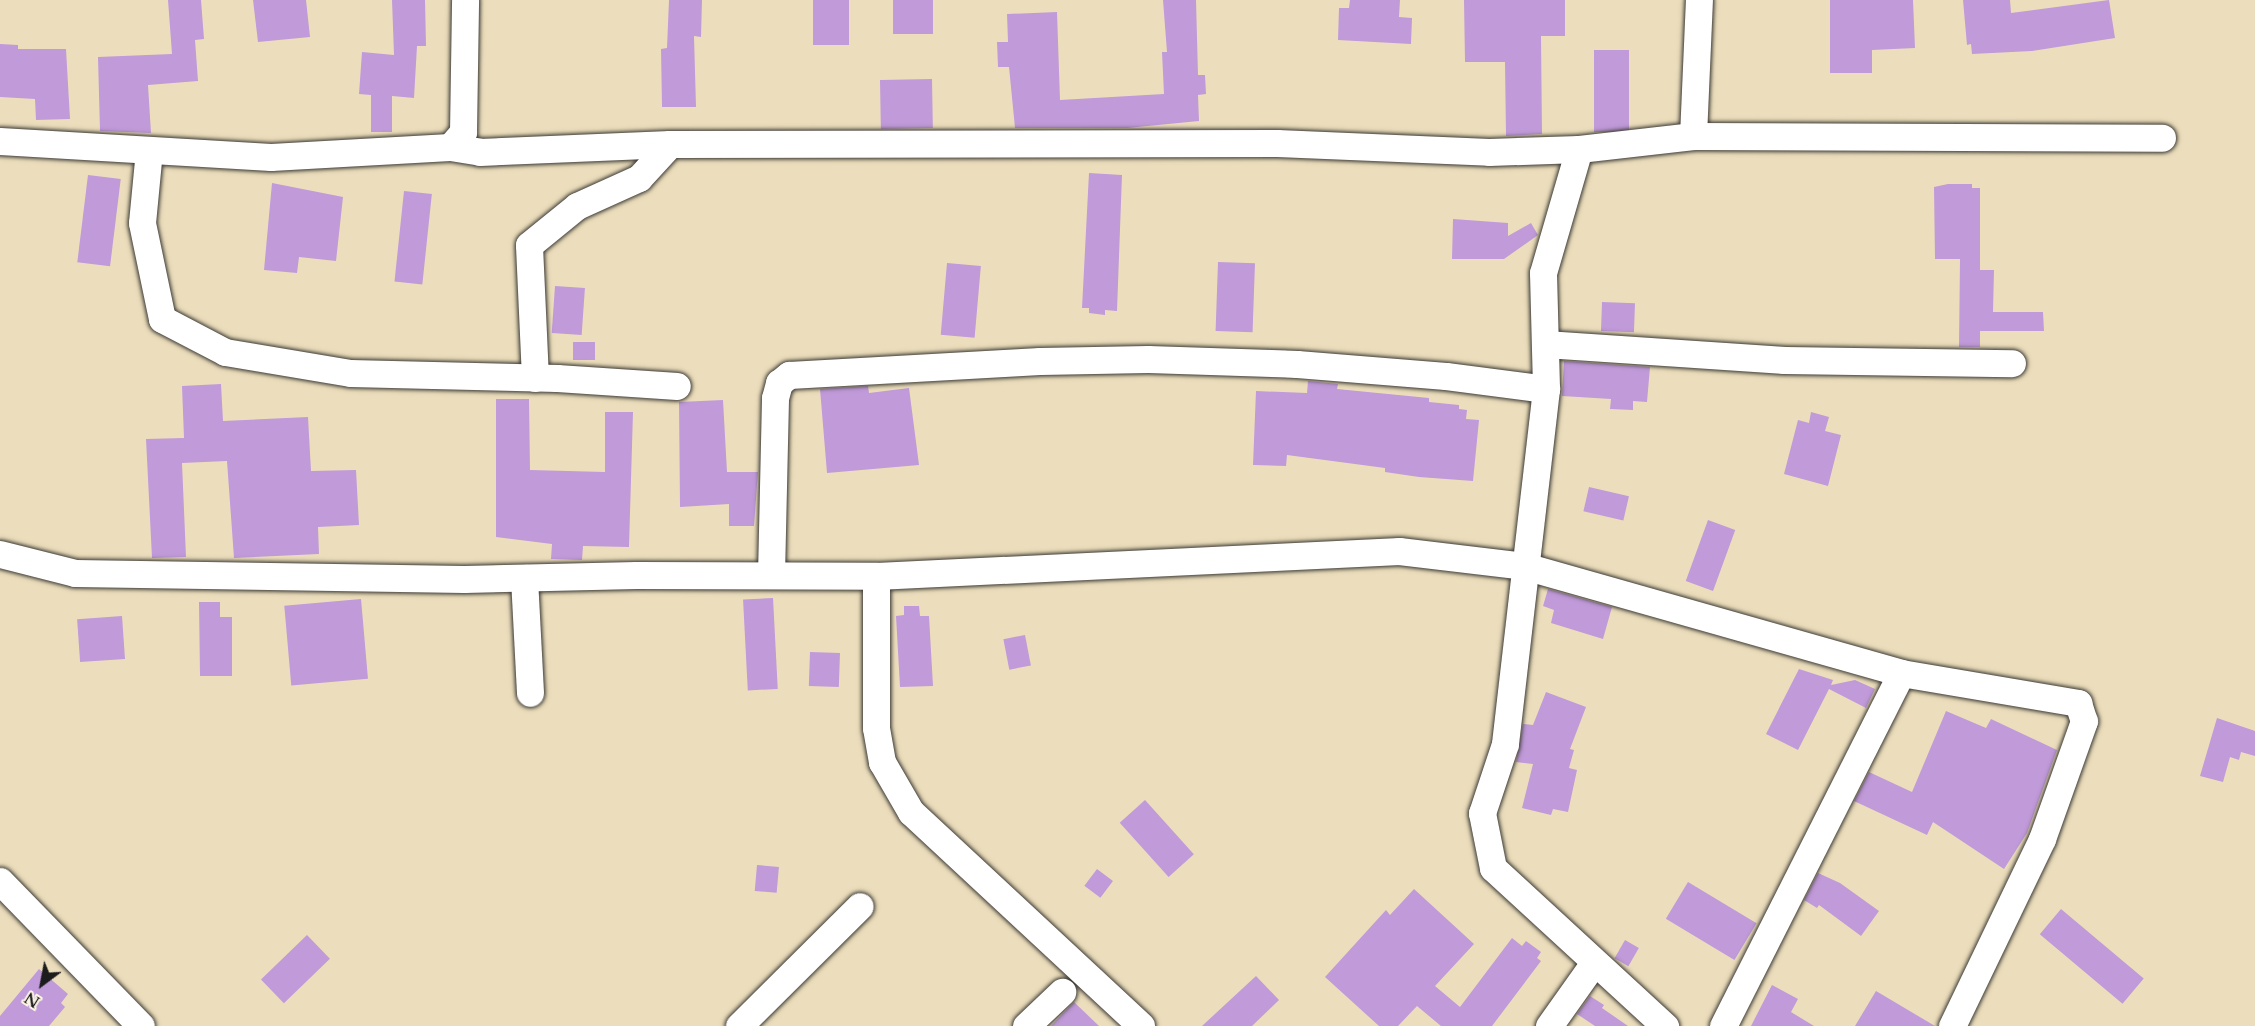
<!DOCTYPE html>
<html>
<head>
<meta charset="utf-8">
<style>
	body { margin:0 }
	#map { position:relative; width:2255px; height:1026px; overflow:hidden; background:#ecdebc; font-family:Cardo,serif }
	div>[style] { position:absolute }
	.building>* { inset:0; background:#c09ad9; transform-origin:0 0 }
	.roads { filter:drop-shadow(0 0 2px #3b3934) drop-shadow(0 0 2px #3b3934) }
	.minor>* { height:27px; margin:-13.5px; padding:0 13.5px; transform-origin:13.5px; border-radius:13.5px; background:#fff }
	span { translate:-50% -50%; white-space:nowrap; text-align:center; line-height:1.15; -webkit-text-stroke:4.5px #fcf5e5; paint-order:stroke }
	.north { position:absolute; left:12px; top:954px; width:60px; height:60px; -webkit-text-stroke:4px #fcf5e5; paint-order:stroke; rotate:212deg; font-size:16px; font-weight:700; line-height:24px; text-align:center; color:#1c1c1c }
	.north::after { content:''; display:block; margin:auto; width:21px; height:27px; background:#1c1c1c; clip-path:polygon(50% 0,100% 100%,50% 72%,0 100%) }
</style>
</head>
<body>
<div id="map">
	<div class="building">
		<i style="clip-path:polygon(168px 0,201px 0,204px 39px,195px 40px,198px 81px,148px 85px,151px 133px,100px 131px,98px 57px,172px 54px)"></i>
		<i style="clip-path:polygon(253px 0,306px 0,310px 37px,258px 42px)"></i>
		<i style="clip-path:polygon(392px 0,425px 0,426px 46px,417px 46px,414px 98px,392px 96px,392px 132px,371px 132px,371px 95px,359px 94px,362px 52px,394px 55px)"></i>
		<i style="clip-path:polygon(669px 0,702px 0,701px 37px,694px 36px,696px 107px,662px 107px,661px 49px,667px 48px)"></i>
		<i style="left:813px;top:0;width:36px;height:45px"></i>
		<i style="left:893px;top:0;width:40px;height:34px"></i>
		<i style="clip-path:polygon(1163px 0,1196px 0,1198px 75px,1205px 75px,1206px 94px,1198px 95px,1199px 121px,1127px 128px,1015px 128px,1009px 67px,998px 67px,997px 42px,1008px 42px,1007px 14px,1057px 12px,1060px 100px,1164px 94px,1162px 52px,1167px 52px)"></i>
		<i style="clip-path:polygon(1350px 0,1400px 0,1399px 17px,1412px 18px,1411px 44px,1338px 40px,1339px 8px,1349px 8px)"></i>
		<i style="clip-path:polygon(1464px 0,1565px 0,1565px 36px,1541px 36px,1542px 134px,1506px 136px,1505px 62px,1465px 62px)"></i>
		<i style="clip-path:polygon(1830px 0,1913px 0,1915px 48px,1872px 50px,1872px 73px,1830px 73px)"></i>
		<i style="clip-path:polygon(1963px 0,2010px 0,2011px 13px,2109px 0,2115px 38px,2032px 51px,1972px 54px,1971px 44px,1967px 45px)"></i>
		<i style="clip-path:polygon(0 44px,18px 45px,18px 49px,66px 49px,70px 119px,36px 120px,35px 99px,0 97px)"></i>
		<i style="left:1594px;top:50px;width:35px;height:82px"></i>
		<i style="left:932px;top:79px;width:49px;height:52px;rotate:89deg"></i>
		<i style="clip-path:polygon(1089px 173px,1122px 175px,1117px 311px,1105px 310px,1105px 315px,1089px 313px,1089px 308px,1082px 308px)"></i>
		<i style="left:88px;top:175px;width:33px;height:88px;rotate:7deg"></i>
		<i style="clip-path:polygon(272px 183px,343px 197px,336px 261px,299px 257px,297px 273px,264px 270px)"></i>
		<i style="clip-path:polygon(1948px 184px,1972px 184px,1972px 188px,1980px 188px,1980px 270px,1994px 270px,1993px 312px,2043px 312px,2044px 331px,1980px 331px,1980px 347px,1959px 347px,1960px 259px,1935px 259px,1934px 187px)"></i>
		<i style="left:404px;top:191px;width:28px;height:91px;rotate:6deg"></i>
		<i style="clip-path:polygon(1453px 219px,1508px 223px,1508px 236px,1531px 223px,1538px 235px,1504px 259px,1452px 259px)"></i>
		<i style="left:1218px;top:262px;width:37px;height:69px;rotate:2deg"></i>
		<i style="left:947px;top:263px;width:34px;height:72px;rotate:5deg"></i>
		<i style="left:555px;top:286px;width:30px;height:47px;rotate:4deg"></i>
		<i style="left:1602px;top:302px;width:33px;height:29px;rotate:2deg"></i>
		<i style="left:573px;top:342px;width:22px;height:18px"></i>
		<i style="clip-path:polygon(1564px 361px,1650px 367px,1647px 402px,1633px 401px,1633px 410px,1610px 409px,1611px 399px,1562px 396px)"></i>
		<i style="clip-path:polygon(1308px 381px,1338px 384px,1337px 389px,1429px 398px,1429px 402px,1459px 405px,1459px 409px,1467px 410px,1466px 419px,1479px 420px,1473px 481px,1419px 477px,1385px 472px,1385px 468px,1287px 455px,1286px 466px,1253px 465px,1256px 391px,1307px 393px)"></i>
		<i style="clip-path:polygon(221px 384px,223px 421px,308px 417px,311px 471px,356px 470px,359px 525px,318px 527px,319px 554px,234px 558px,227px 461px,182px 463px,186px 557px,152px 558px,146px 439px,184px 438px,182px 386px)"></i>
		<i style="clip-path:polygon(868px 386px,869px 393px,909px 388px,919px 465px,827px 473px,820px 389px)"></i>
		<i style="clip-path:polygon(496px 399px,529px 399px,530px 470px,605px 472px,605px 412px,633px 412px,629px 547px,583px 546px,582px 560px,551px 559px,552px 544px,496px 537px)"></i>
		<i style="clip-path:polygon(723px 400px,727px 472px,758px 472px,754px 526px,729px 526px,729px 504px,680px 507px,679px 402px)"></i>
		<i style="clip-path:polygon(1811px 412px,1829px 417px,1825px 431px,1841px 435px,1828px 486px,1784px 474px,1798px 420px,1809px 423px)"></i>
		<i style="left:1589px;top:487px;width:41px;height:25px;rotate:13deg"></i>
		<i style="left:1708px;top:520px;width:29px;height:65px;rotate:20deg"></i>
		<i style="clip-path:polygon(1548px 589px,1612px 607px,1603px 639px,1551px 623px,1554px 610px,1543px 606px)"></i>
		<i style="left:773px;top:598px;width:91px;height:30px;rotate:87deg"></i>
		<i style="left:361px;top:599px;width:80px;height:77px;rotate:85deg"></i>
		<i style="clip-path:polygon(199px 602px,220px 602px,220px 617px,232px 617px,232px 676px,200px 676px)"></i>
		<i style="clip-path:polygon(904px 606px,919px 606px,920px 616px,929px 616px,933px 686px,900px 687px,896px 616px,904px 615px)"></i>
		<i style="left:122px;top:616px;width:43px;height:45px;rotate:86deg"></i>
		<i style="left:1025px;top:635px;width:31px;height:22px;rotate:79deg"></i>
		<i style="left:810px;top:652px;width:30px;height:34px;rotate:2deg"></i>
		<i style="clip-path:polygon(1799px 669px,1833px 680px,1831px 685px,1855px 680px,1875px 689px,1866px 708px,1829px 689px,1798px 750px,1766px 734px)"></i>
		<i style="clip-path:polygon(1546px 692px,1586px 707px,1570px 749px,1574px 750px,1569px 768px,1577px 770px,1568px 812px,1553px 809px,1551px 815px,1522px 808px,1533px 764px,1516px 762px,1523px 724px,1533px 725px)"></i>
		<i style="clip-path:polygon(1946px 711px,1986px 728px,1991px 719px,2057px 750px,2027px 833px,2004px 869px,1933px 822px,1927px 835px,1854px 801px,1869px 772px,1912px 792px)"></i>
		<i style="clip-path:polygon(2217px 718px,2255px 731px,2255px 756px,2241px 752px,2239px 760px,2230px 757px,2223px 782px,2200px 776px)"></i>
		<i style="left:1145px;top:800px;width:73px;height:34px;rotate:48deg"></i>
		<i style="left:757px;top:865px;width:22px;height:26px;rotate:5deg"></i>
		<i style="left:1097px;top:869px;width:20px;height:21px;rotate:37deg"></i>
		<i style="clip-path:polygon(1818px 873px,1840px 883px,1879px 911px,1861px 936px,1819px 905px,1817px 908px,1804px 900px)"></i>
		<i style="left:1688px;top:882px;width:80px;height:43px;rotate:31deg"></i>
		<i style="clip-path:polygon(1414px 889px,1474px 944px,1435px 986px,1460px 1007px,1512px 938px,1522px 946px,1526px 941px,1541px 952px,1537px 958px,1541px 961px,1492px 1026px,1441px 1026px,1417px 1006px,1398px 1026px,1379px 1026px,1325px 977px,1386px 910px,1390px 915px)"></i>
		<i style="left:2061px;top:909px;width:108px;height:33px;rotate:40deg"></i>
		<i style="left:307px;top:935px;width:33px;height:64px;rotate:46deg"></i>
		<i style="left:1625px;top:940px;width:16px;height:21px;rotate:30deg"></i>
		<i style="clip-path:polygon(39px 969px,68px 994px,61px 1003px,65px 1007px,49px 1026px,0 1026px,0 1016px)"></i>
		<i style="clip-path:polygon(1256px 976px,1279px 1000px,1252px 1026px,1202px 1026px)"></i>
		<i style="clip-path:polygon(1772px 985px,1798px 999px,1791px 1012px,1814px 1026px,1751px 1026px)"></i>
		<i style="clip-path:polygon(1876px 991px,1935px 1026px,1855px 1026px)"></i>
		<i style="clip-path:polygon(1590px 996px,1604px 1005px,1602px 1008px,1628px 1026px,1595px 1026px,1577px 1014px)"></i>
		<i style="clip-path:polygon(1074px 1002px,1099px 1026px,1051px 1026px)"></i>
	</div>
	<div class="roads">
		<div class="minor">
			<i style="left:1693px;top:136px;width:136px;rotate:-87.5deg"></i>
			<i style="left:0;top:141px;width:271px;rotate:3.4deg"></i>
			<i style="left:271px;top:157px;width:179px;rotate:-3.2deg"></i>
			<i style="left:450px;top:147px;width:30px;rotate:9deg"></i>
			<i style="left:480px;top:152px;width:190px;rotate:-2.4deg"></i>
			<i style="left:670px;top:144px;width:607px;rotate:-0.09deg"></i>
			<i style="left:1277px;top:143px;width:212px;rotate:2.4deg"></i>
			<i style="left:1489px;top:152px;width:90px;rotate:-1.9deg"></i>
			<i style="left:1579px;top:149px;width:115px;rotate:-6.5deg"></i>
			<i style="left:1693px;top:136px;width:469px;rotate:0.2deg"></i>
			<i style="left:450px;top:147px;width:20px;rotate:-49deg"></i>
			<i style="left:463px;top:132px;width:132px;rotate:-89.1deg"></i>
			<i style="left:1579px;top:149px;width:129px;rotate:106.2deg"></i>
			<i style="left:1543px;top:273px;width:116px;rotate:88.5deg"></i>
			<i style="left:1546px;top:389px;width:357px;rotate:96.6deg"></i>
			<i style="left:1505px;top:744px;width:73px;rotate:108.4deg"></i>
			<i style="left:1482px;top:813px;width:56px;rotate:78.7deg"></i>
			<i style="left:1493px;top:868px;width:234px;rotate:42.6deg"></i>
			<i style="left:149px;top:150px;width:73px;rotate:95.5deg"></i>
			<i style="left:142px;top:223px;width:98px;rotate:78.2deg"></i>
			<i style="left:162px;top:319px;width:71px;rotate:27.6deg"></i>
			<i style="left:225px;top:352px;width:127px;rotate:9.5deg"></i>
			<i style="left:350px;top:373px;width:207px;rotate:1.4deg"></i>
			<i style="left:557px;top:378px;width:120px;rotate:3.8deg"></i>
			<i style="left:1545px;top:344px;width:240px;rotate:3.8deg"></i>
			<i style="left:1784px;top:360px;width:228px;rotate:0.8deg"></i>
			<i style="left:535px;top:378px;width:133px;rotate:-92.6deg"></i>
			<i style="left:529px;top:245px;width:62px;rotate:-39.1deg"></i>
			<i style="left:577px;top:206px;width:68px;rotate:-24.3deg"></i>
			<i style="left:639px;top:178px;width:46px;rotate:-47.6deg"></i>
			<i style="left:0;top:554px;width:77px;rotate:14.2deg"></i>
			<i style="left:75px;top:573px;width:389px;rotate:0.9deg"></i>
			<i style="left:464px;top:579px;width:172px;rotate:-1.3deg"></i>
			<i style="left:636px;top:575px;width:240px;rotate:0.2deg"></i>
			<i style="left:876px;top:576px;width:524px;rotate:-2.74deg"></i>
			<i style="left:1399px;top:551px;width:126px;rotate:6.8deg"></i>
			<i style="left:1524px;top:566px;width:392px;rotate:15.8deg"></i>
			<i style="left:1901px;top:673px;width:180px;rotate:9.6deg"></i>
			<i style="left:2078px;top:703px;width:19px;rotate:72deg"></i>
			<i style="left:2084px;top:721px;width:125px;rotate:109.6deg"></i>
			<i style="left:2042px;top:839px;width:208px;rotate:115.7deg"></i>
			<i style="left:771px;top:575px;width:177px;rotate:-88.7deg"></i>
			<i style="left:775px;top:398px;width:16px;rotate:-75deg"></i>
			<i style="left:779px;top:383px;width:13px;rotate:-39deg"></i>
			<i style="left:789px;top:375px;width:251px;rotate:-3.2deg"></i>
			<i style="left:1040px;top:361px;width:108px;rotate:-1.1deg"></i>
			<i style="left:1148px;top:359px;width:149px;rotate:1.9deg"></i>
			<i style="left:1297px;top:364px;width:149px;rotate:4.6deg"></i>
			<i style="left:1446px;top:376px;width:101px;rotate:7.4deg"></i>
			<i style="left:876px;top:576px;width:152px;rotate:90deg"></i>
			<i style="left:876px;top:728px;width:35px;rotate:80deg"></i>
			<i style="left:882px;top:762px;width:58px;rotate:59.9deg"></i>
			<i style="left:911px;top:812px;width:314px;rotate:42.9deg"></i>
			<i style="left:524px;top:578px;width:115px;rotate:87deg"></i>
			<i style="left:0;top:881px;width:202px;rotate:45.8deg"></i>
			<i style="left:739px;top:1026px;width:170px;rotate:-44.8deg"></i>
			<i style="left:1026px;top:1026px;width:50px;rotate:-43.4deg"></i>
			<i style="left:1549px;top:1026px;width:76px;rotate:-54.6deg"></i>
			<i style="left:1723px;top:1026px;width:395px;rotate:-63.2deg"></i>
		</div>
	</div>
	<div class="north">N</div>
</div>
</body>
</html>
